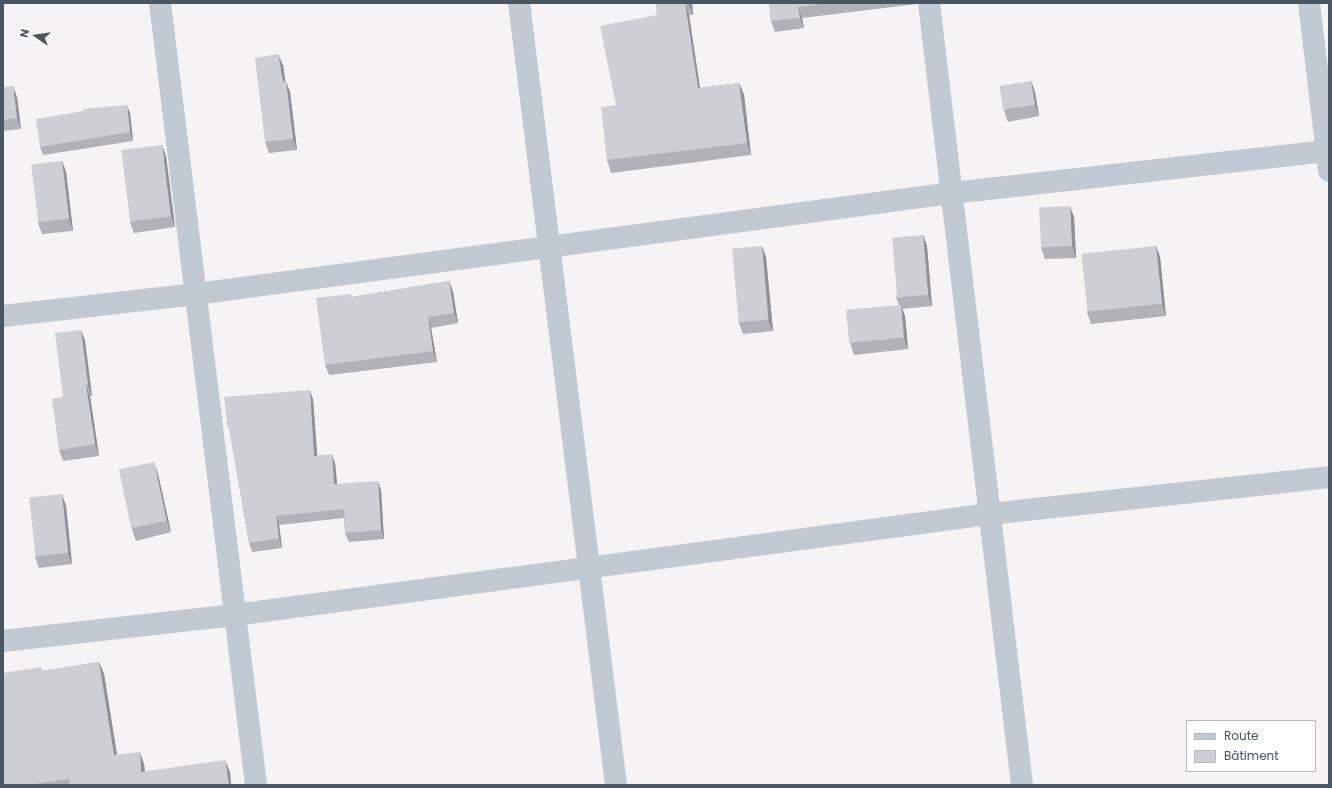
<!DOCTYPE html>
<html>
<head>
<meta charset="utf-8">
<style>
	body { margin:0 }
	#map { position:relative; width:1332px; height:788px; overflow:hidden; background:#f5f3f3; font-family:Poppins,sans-serif }
	div>[style] { position:absolute }
	.street>* { height:22px; margin:-11px; padding:0 11px; transform-origin:11px; border-radius:11px; background:#c1cad2 }
	.wall>* { inset:0; background:#b0b2b7 }
	.shaded-wall>* { inset:0; background:#909195 }
	.building>* { inset:0; background:#cdcfd5; transform-origin:0 0 }
	span { translate:-50% -50%; white-space:nowrap; text-align:center; line-height:1.15; -webkit-text-stroke:3px #fff; paint-order:stroke }
	.frame { position:absolute; inset:0; border:4px solid #4a5661; pointer-events:none }
	.legend { position:absolute; left:1186px; top:720px; width:130px; height:52px; box-sizing:border-box; background:#fff; border:1px solid #b7bbc0; margin:0; padding:5px 7px; list-style:none; font-size:12px; color:#4a5661 }
	.legend li { display:flex; align-items:center; gap:8px; height:20px }
	.legend b { width:20px; border:1px solid #b7bbc0 }
	.north { position:absolute; left:16px; top:16px; width:40px; height:40px; -webkit-text-stroke:3px #fff; paint-order:stroke; rotate:283deg; font-size:11px; font-weight:700; line-height:16px; text-align:center; color:#4a5661 }
	.north::after { content:''; display:block; margin:auto; width:14px; height:18px; background:#4a5661; clip-path:polygon(50% 0,100% 100%,50% 72%,0 100%) }
</style>
</head>
<body>
<div id="map">
	<div class="street">
		<i style="left:160px;top:3px;width:788px;rotate:83deg"></i>
		<i style="left:519px;top:3px;width:788px;rotate:82.93deg"></i>
		<i style="left:929px;top:3px;width:788px;rotate:83.22deg"></i>
		<i style="left:1309px;top:3px;width:169px;rotate:83.2deg"></i>
		<i style="left:3px;top:316px;width:194px;rotate:-6.5deg"></i>
		<i style="left:196px;top:294px;width:763px;rotate:-7.61deg"></i>
		<i style="left:952px;top:193px;width:379px;rotate:-6.4deg"></i>
		<i style="left:3px;top:641px;width:233px;rotate:-6.4deg"></i>
		<i style="left:235px;top:615px;width:762px;rotate:-7.62deg"></i>
		<i style="left:990px;top:514px;width:341px;rotate:-6.2deg"></i>
	</div>
	<div class="wall">
		<i style="clip-path:polygon(656px 3px,692px 3px,693px 15px,689px 15px,700px 88px,739px 83px,744px 95px,751px 155px,611px 173px,607px 160px,616px 105px,657px 15px)"></i>
		<i style="clip-path:polygon(769px 3px,917px 3px,917px 4px,802px 18px,804px 28px,775px 32px,771px 21px)"></i>
		<i style="clip-path:polygon(283px 65px,285px 81px,290px 92px,297px 150px,269px 153px,265px 142px)"></i>
		<i style="clip-path:polygon(1031px 81px,1035px 92px,1039px 116px,1008px 122px,1004px 111px)"></i>
		<i style="clip-path:polygon(3px 87px,17px 97px,21px 129px,3px 131px)"></i>
		<i style="clip-path:polygon(130px 113px,133px 141px,43px 155px,40px 147px)"></i>
		<i style="clip-path:polygon(166px 156px,175px 227px,134px 233px,130px 222px)"></i>
		<i style="clip-path:polygon(62px 161px,66px 172px,73px 231px,42px 234px,38px 223px)"></i>
		<i style="clip-path:polygon(1074px 217px,1076px 258px,1045px 259px,1041px 248px)"></i>
		<i style="clip-path:polygon(923px 235px,927px 246px,932px 306px,902px 309px,905px 316px,908px 349px,854px 355px,850px 343px,899px 305px,896px 297px)"></i>
		<i style="clip-path:polygon(762px 246px,766px 257px,773px 331px,743px 334px,739px 323px)"></i>
		<i style="clip-path:polygon(1156px 246px,1160px 257px,1166px 316px,1091px 324px,1087px 312px)"></i>
		<i style="clip-path:polygon(449px 281px,453px 292px,458px 323px,431px 328px,437px 362px,329px 375px,325px 365px,352px 297px)"></i>
		<i style="clip-path:polygon(81px 330px,85px 341px,92px 396px,90px 396px,99px 456px,63px 461px,59px 450px,63px 397px)"></i>
		<i style="clip-path:polygon(313px 399px,317px 456px,335px 463px,337px 484px,381px 490px,384px 539px,349px 542px,345px 533px,344px 518px,279px 525px,282px 548px,252px 552px,249px 543px,230px 432px,227px 423px)"></i>
		<i style="clip-path:polygon(158px 474px,171px 532px,136px 541px,132px 529px)"></i>
		<i style="clip-path:polygon(62px 494px,66px 506px,72px 564px,39px 568px,35px 556px)"></i>
		<i style="clip-path:polygon(99px 662px,104px 674px,117px 755px,144px 764px,145px 772px,230px 772px,231px 785px,3px 785px,41px 667px,42px 671px)"></i>
	</div>
	<div class="shaded-wall">
		<i style="clip-path:polygon(685px 3px,689px 15px,702px 101px,698px 88px)"></i>
		<i style="clip-path:polygon(688px 3px,692px 3px,693px 15px)"></i>
		<i style="clip-path:polygon(798px 7px,802px 18px,804px 28px,800px 18px)"></i>
		<i style="clip-path:polygon(278px 54px,283px 65px,287px 93px,283px 82px)"></i>
		<i style="clip-path:polygon(286px 81px,290px 92px,297px 150px,293px 139px)"></i>
		<i style="clip-path:polygon(1031px 81px,1035px 92px,1039px 116px,1035px 105px)"></i>
		<i style="clip-path:polygon(739px 83px,744px 95px,751px 155px,747px 143px)"></i>
		<i style="clip-path:polygon(13px 86px,17px 97px,21px 129px,17px 118px)"></i>
		<i style="clip-path:polygon(127px 105px,130px 113px,133px 141px,130px 132px)"></i>
		<i style="clip-path:polygon(162px 145px,166px 156px,175px 227px,171px 216px)"></i>
		<i style="clip-path:polygon(62px 161px,66px 172px,73px 231px,69px 219px)"></i>
		<i style="clip-path:polygon(1070px 206px,1074px 217px,1076px 258px,1072px 246px)"></i>
		<i style="clip-path:polygon(923px 235px,927px 246px,932px 306px,928px 295px)"></i>
		<i style="clip-path:polygon(762px 246px,766px 257px,773px 331px,768px 320px)"></i>
		<i style="clip-path:polygon(1156px 246px,1160px 257px,1166px 316px,1162px 304px)"></i>
		<i style="clip-path:polygon(449px 281px,453px 292px,458px 323px,454px 313px)"></i>
		<i style="clip-path:polygon(901px 305px,905px 316px,908px 349px,904px 338px)"></i>
		<i style="clip-path:polygon(428px 317px,431px 328px,437px 362px,433px 351px)"></i>
		<i style="clip-path:polygon(81px 330px,85px 341px,92px 396px,88px 385px)"></i>
		<i style="clip-path:polygon(86px 385px,90px 396px,99px 456px,95px 444px)"></i>
		<i style="clip-path:polygon(310px 390px,313px 399px,318px 465px,314px 456px)"></i>
		<i style="clip-path:polygon(332px 454px,335px 463px,338px 493px,334px 484px)"></i>
		<i style="clip-path:polygon(154px 462px,158px 474px,171px 532px,167px 521px)"></i>
		<i style="clip-path:polygon(378px 481px,381px 490px,384px 539px,381px 530px)"></i>
		<i style="clip-path:polygon(62px 494px,66px 506px,72px 564px,68px 553px)"></i>
		<i style="clip-path:polygon(276px 516px,279px 525px,282px 548px,279px 538px)"></i>
		<i style="clip-path:polygon(99px 662px,104px 674px,119px 767px,114px 755px)"></i>
		<i style="clip-path:polygon(140px 752px,144px 764px,146px 784px,141px 772px)"></i>
		<i style="clip-path:polygon(225px 760px,230px 772px,231px 785px,229px 785px)"></i>
	</div>
	<div class="building">
		<i style="clip-path:polygon(656px 3px,685px 3px,698px 88px,739px 83px,747px 143px,607px 160px,601px 107px,616px 105px,600px 26px,657px 15px)"></i>
		<i style="clip-path:polygon(769px 3px,830px 3px,798px 7px,800px 18px,771px 21px)"></i>
		<i style="clip-path:polygon(278px 54px,283px 82px,286px 81px,293px 139px,265px 142px,255px 58px)"></i>
		<i style="left:1031px;top:81px;width:24px;height:32px;rotate:81deg"></i>
		<i style="clip-path:polygon(13px 86px,17px 118px,3px 120px,3px 87px)"></i>
		<i style="clip-path:polygon(127px 105px,130px 132px,40px 147px,36px 119px,83px 111px,83px 109px)"></i>
		<i style="left:162px;top:145px;width:72px;height:41px;rotate:83deg"></i>
		<i style="left:62px;top:161px;width:58px;height:31px;rotate:83deg"></i>
		<i style="left:1070px;top:206px;width:40px;height:31px;rotate:87deg"></i>
		<i style="left:923px;top:235px;width:60px;height:31px;rotate:85deg"></i>
		<i style="left:762px;top:246px;width:74px;height:30px;rotate:85deg"></i>
		<i style="left:1156px;top:246px;width:58px;height:75px;rotate:84deg"></i>
		<i style="clip-path:polygon(449px 281px,454px 313px,428px 317px,433px 351px,325px 365px,316px 298px,351px 294px,352px 297px)"></i>
		<i style="left:901px;top:305px;width:33px;height:55px;rotate:85deg"></i>
		<i style="clip-path:polygon(81px 330px,88px 385px,86px 385px,95px 444px,59px 450px,52px 399px,63px 397px,55px 333px)"></i>
		<i style="clip-path:polygon(310px 390px,314px 456px,332px 454px,334px 484px,378px 481px,381px 530px,345px 533px,344px 509px,276px 516px,279px 538px,249px 543px,228px 423px,227px 423px,224px 397px)"></i>
		<i style="left:154px;top:462px;width:60px;height:36px;rotate:78deg"></i>
		<i style="left:62px;top:494px;width:59px;height:33px;rotate:84deg"></i>
		<i style="clip-path:polygon(99px 662px,114px 755px,140px 752px,141px 772px,225px 760px,229px 785px,70px 785px,69px 779px,27px 785px,3px 785px,3px 673px,41px 667px,41px 671px)"></i>
	</div>
	<div class="frame"></div>
	<ul class="legend">
	<li><b style="height:5px;background:#c1cad2"></b>Route</li>
	<li><b style="height:11px;background:#cdcfd5"></b>Bâtiment</li>
	</ul>
	<div class="north">N</div>
</div>
</body>
</html>
